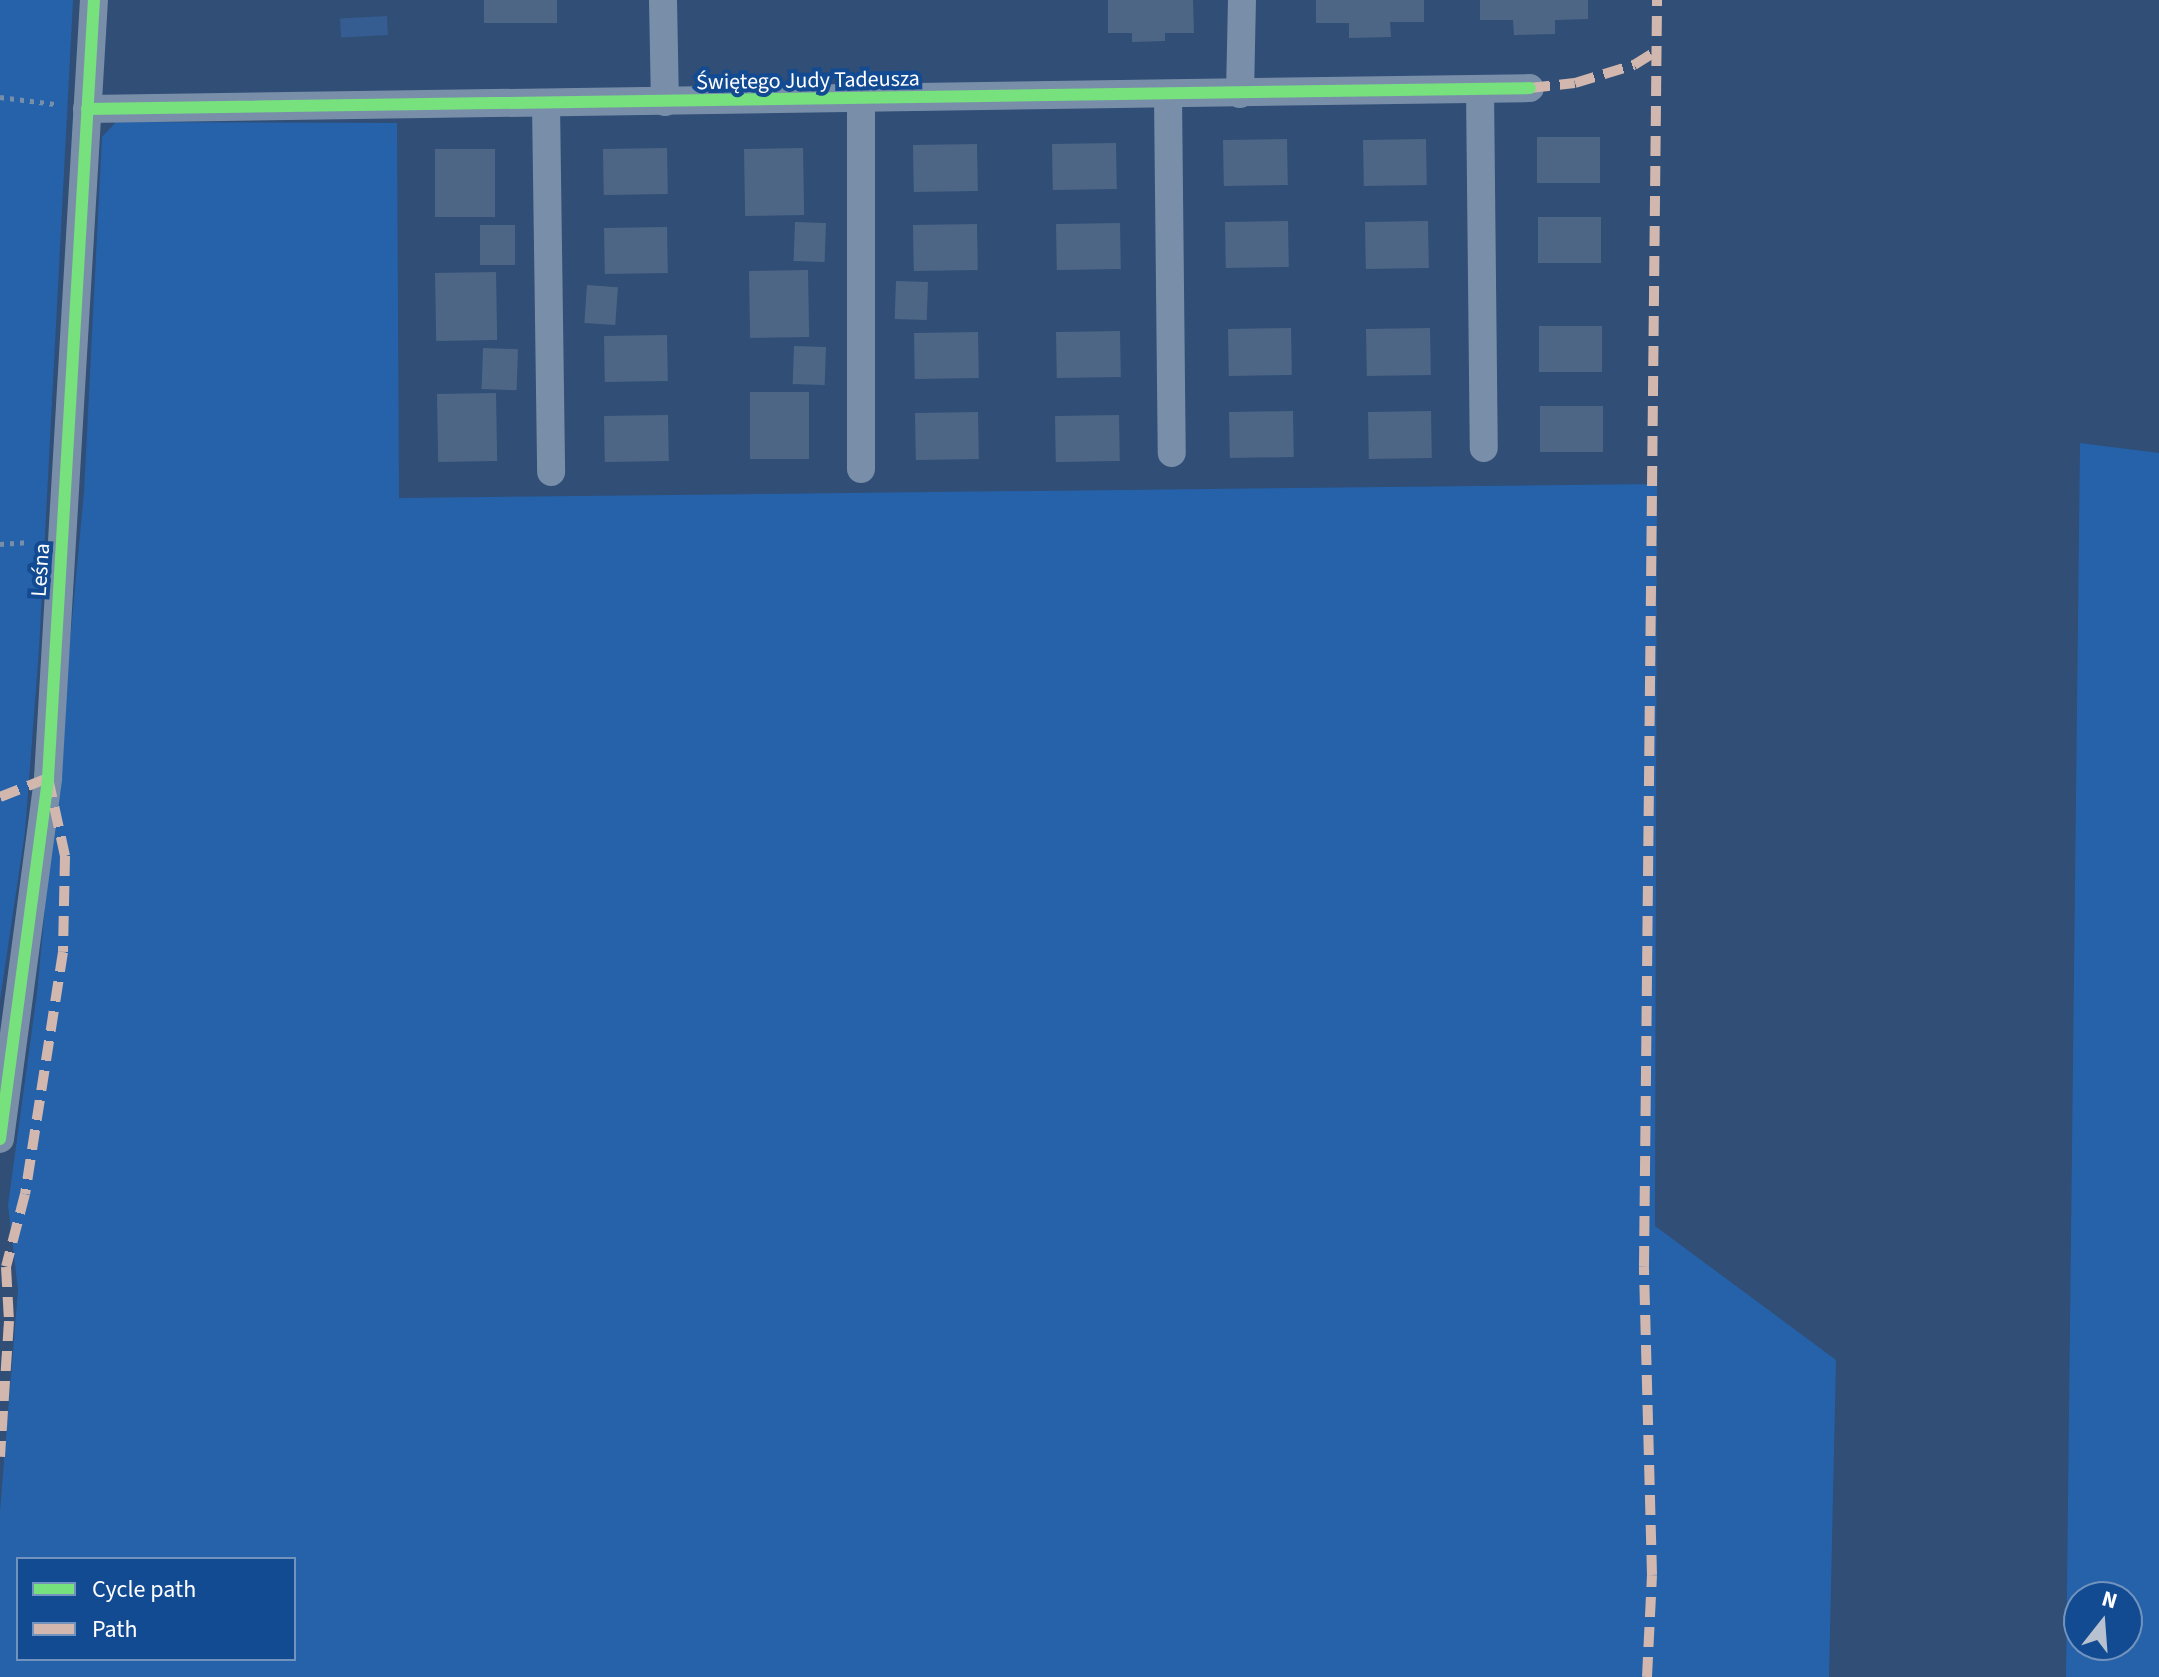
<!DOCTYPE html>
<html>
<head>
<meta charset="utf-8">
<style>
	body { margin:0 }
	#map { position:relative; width:2159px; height:1677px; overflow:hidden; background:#304e76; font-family:"Source Sans 3",sans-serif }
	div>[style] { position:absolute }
	.green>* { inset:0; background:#2662aa }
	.water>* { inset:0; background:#355d91; transform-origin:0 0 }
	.building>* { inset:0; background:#4d6685; transform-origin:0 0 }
	.path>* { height:5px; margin-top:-2.5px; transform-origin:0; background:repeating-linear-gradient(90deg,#798fa9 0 4px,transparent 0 10px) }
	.minor>* { height:28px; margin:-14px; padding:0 14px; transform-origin:14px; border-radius:14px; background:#798fa9 }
	.quiet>* { height:10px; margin-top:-5px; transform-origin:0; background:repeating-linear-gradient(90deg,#d1b7ad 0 20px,transparent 0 30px) }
	.cycleway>* { height:12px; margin:-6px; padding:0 6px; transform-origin:6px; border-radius:6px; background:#77e17e }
	span { translate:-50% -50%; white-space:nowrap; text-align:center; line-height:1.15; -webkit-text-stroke:8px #134b93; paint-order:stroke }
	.street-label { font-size:22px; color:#fff }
	.legend { position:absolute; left:16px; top:1557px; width:280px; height:104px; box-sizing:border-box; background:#134b93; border:2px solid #7193be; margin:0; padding:10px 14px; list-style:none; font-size:24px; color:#fff }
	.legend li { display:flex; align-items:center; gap:16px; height:40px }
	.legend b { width:40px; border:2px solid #7193be }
	.north { position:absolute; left:2063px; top:1581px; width:80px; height:80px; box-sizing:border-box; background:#134b93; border:2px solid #7193be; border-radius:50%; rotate:17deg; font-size:22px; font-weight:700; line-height:32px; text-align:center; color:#fff }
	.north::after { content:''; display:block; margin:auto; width:28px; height:36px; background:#b7c1cf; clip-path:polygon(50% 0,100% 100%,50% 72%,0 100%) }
</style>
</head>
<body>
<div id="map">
	<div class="green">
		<i style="clip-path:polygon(0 0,73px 0,39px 649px,25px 832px,0 1000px)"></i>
		<i style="clip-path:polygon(evenodd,116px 122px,397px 123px,399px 498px,1657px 484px,1655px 1226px,1836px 1360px,1829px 1677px,0 1677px,0 1511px,18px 1290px,8px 1205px,37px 993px,84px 492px,102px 137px,116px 122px,18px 1559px,294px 1559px,294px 1659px,18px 1659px,18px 1559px)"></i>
		<i style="clip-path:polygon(evenodd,2080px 443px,2159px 453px,2159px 1677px,2066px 1677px,2080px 443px,2127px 1597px,2127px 1645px,2079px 1645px,2079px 1597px,2127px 1597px)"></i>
	</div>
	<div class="water">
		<i style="left:387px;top:16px;width:19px;height:47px;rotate:87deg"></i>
	</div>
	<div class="building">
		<i style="left:484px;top:0;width:73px;height:23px"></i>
		<i style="clip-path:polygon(1108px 0,1193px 0,1194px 33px,1165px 33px,1165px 41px,1132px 42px,1132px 33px,1108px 33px)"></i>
		<i style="clip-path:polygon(1316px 0,1424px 0,1424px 22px,1390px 22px,1391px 37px,1349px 38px,1349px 23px,1316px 23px)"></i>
		<i style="clip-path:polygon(1480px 0,1588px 0,1588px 19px,1555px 20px,1555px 34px,1514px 35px,1513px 20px,1480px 20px)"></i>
		<i style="left:1600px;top:137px;width:46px;height:63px;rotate:90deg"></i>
		<i style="left:1287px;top:139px;width:46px;height:64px;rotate:89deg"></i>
		<i style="left:1426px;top:139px;width:46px;height:63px;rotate:89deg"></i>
		<i style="left:1116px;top:143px;width:46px;height:64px;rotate:89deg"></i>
		<i style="left:977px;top:144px;width:47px;height:64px;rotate:89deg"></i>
		<i style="left:667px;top:148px;width:46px;height:64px;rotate:89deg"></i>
		<i style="left:803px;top:148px;width:67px;height:59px;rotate:89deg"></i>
		<i style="left:435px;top:149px;width:60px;height:68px"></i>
		<i style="left:1601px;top:217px;width:46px;height:63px;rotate:90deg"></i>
		<i style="left:1288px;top:221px;width:46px;height:63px;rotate:89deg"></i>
		<i style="left:1428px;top:221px;width:47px;height:63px;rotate:89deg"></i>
		<i style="left:795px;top:222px;width:31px;height:39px;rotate:2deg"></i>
		<i style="left:1120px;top:223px;width:46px;height:64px;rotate:89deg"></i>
		<i style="left:977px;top:224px;width:46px;height:64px;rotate:89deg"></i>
		<i style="left:480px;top:225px;width:35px;height:40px"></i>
		<i style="left:667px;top:227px;width:46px;height:63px;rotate:89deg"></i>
		<i style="left:808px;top:270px;width:67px;height:59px;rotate:89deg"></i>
		<i style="left:496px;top:272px;width:68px;height:61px;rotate:89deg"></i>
		<i style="left:896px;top:281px;width:32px;height:38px;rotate:2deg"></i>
		<i style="left:587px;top:285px;width:31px;height:38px;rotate:4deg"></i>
		<i style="left:1602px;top:326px;width:46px;height:63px;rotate:90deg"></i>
		<i style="left:1291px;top:328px;width:47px;height:63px;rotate:89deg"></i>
		<i style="left:1430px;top:328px;width:47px;height:64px;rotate:89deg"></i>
		<i style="left:1120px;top:331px;width:46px;height:64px;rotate:89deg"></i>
		<i style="left:978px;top:332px;width:46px;height:64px;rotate:89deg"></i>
		<i style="left:667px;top:335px;width:46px;height:63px;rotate:89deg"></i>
		<i style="left:794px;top:346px;width:32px;height:38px;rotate:2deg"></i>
		<i style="left:483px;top:348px;width:35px;height:41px;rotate:2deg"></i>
		<i style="left:750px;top:392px;width:59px;height:67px"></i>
		<i style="left:496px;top:393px;width:68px;height:59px;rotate:89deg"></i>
		<i style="left:1603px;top:406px;width:46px;height:63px;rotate:90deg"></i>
		<i style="left:1293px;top:411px;width:46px;height:64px;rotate:89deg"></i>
		<i style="left:1431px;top:411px;width:47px;height:63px;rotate:89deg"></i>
		<i style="left:978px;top:412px;width:47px;height:63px;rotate:89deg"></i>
		<i style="left:668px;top:415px;width:46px;height:64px;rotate:89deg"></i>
		<i style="left:1119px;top:415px;width:46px;height:64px;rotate:89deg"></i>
	</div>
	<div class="path">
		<i style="left:0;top:97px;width:55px;rotate:7.3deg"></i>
		<i style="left:0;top:544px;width:30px;rotate:-4deg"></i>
	</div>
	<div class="minor">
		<i style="left:663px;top:0;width:102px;rotate:88.9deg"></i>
		<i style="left:1480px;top:89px;width:359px;rotate:89.4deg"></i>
		<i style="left:1240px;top:94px;width:94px;rotate:-88.8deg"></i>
		<i style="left:1168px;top:96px;width:357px;rotate:89.4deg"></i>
		<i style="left:861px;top:101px;width:368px;rotate:90deg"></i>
		<i style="left:546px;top:104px;width:368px;rotate:89.2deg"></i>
		<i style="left:87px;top:109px;width:1443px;rotate:-0.83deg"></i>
		<i style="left:0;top:1139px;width:364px;rotate:-82.4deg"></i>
		<i style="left:48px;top:778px;width:779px;rotate:-86.62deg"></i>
	</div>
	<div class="quiet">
		<i style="left:1530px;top:88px;width:45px;rotate:-6.3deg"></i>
		<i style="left:1575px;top:83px;width:62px;rotate:-17deg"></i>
		<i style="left:1634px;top:65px;width:26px;rotate:-32deg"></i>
		<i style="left:0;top:797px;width:52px;rotate:-21.6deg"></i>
		<i style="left:48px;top:778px;width:80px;rotate:77.7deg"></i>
		<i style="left:65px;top:856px;width:96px;rotate:91.2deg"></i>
		<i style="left:63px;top:952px;width:245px;rotate:98.9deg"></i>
		<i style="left:25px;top:1194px;width:75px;rotate:104.6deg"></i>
		<i style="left:6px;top:1267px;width:54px;rotate:86.8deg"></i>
		<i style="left:9px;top:1321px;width:136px;rotate:93.8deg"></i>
		<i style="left:1647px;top:1677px;width:102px;rotate:-87.2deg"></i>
		<i style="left:1652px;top:1575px;width:309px;rotate:-91.5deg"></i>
		<i style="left:1644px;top:1266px;width:1266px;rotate:-89.41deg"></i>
	</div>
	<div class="cycleway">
		<i style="left:87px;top:109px;width:1443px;rotate:-0.83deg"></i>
		<i style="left:0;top:1139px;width:364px;rotate:-82.4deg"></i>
		<i style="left:48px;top:778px;width:779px;rotate:-86.62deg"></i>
	</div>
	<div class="street-label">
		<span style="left:808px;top:81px;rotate:-1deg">Świętego Judy Tadeusza</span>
		<span style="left:41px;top:570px;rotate:-86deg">Leśna</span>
	</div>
	<ul class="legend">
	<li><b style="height:10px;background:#77e17e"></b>Cycle path</li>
	<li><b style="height:10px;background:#d1b7ad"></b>Path</li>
	</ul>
	<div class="north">N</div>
</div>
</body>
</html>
